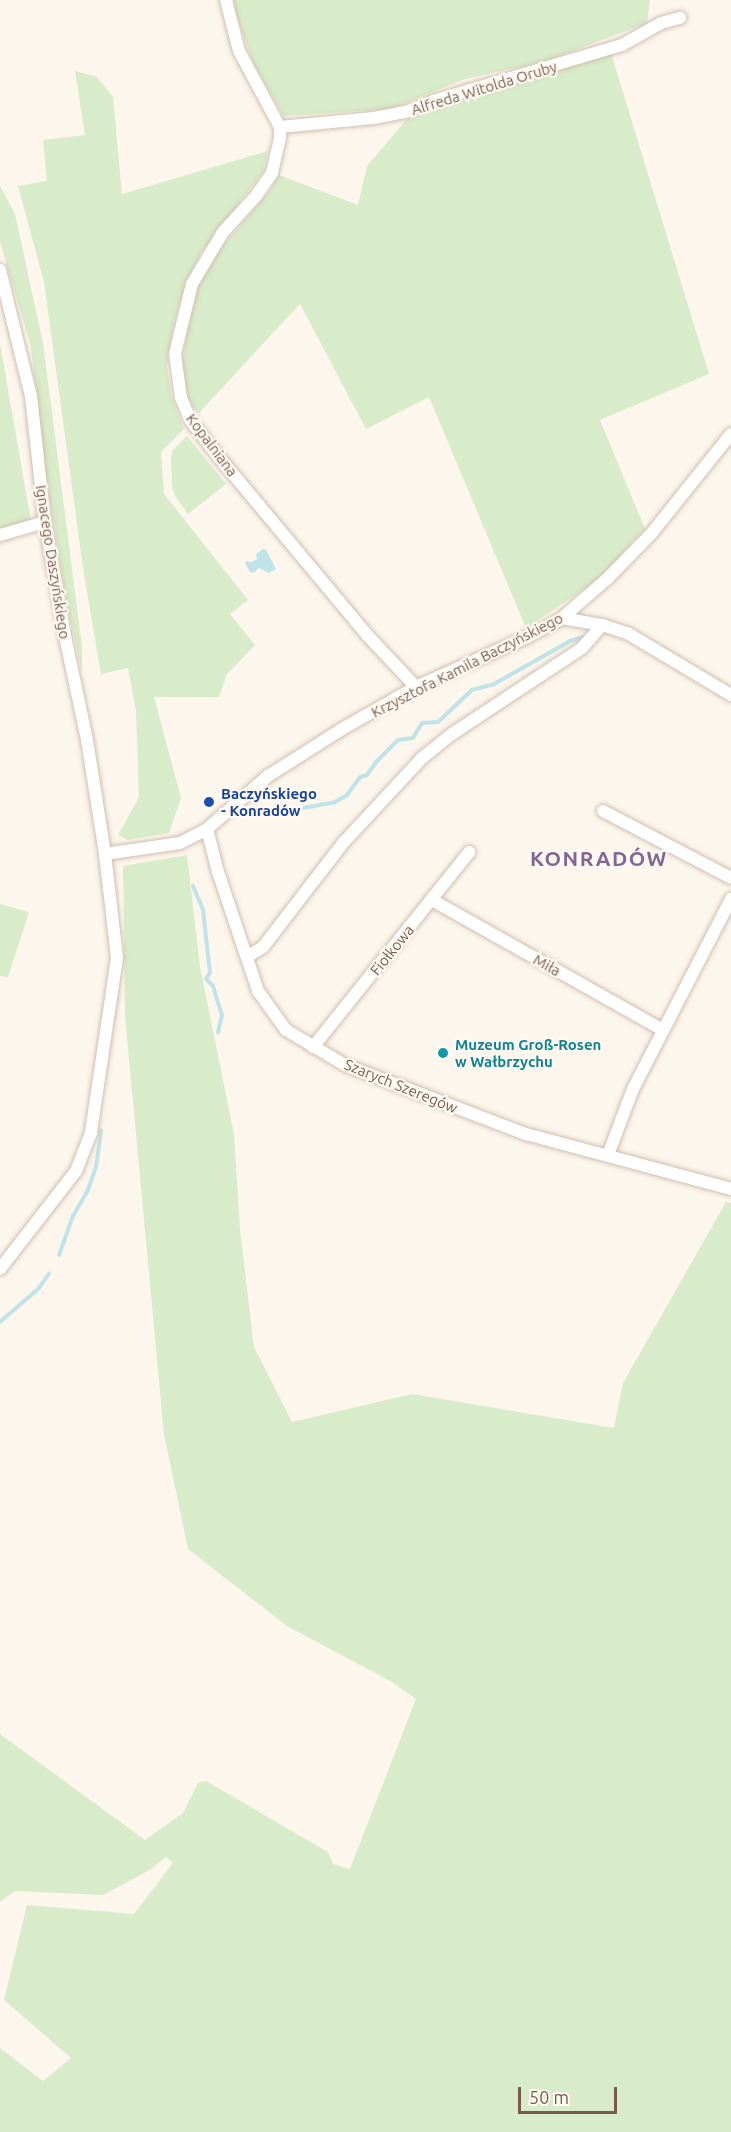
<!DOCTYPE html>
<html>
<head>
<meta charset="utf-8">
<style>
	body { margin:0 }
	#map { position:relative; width:731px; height:2132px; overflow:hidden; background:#fdf6ec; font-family:Ubuntu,sans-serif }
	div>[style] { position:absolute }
	.green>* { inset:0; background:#d8ecc9 }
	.water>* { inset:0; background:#bfe3e8 }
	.stream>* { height:4px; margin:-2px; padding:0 2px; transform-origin:2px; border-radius:2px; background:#bfe3e8 }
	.roads { filter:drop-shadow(0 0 2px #d1beb0) drop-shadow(0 0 2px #d1beb0) }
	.minor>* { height:12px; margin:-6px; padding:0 6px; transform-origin:6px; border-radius:6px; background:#fff }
	.dots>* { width:16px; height:16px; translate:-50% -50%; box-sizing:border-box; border:3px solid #fffaf3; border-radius:50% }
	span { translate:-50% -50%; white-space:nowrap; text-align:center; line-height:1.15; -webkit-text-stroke:4.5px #fffaf3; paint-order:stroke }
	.street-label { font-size:15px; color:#7a5c4d }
	.transit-label { font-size:15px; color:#164399; font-weight:700 }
	.left { translate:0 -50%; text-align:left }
	.culture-label { font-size:15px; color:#0d838f; font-weight:700 }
	.district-label { font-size:21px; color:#846695; font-weight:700; letter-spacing:1.5px }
	.scale { position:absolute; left:518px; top:2087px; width:99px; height:27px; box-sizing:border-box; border:3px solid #7a5c4d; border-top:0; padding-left:8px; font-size:18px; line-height:21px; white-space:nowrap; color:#7a5c4d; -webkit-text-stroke:4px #fffaf3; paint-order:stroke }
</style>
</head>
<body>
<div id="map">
	<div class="green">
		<i style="clip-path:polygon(231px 0,650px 0,647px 23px,546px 61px,465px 79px,390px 109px,284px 116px,253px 63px)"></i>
		<i style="clip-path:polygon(611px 53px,709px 374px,600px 420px,645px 529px,595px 582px,526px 628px,429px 397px,366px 429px,300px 304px,198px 414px,189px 399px,181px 372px,187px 330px,198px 286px,219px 250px,269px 192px,279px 175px,358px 205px,367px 166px,406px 120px)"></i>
		<i style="clip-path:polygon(75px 71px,97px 77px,113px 97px,122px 194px,268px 151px,263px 172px,202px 251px,185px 285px,174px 323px,167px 366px,172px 398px,184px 429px,161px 452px,164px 494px,248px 600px,230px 614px,255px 645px,227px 674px,219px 697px,154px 697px,181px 798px,169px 833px,128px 840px,118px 835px,139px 797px,136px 711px,128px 668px,101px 674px,84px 575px,44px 282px,18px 186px,47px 181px,43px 140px,85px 135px)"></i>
		<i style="clip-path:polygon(0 186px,15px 214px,43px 343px,82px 647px,82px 672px,67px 603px,45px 471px,31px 347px,0 242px)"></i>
		<i style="clip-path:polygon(0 344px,31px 521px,0 530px)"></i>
		<i style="clip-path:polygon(187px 436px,226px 484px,188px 514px,175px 496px,172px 487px,171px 456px,173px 450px)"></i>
		<i style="clip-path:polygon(187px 855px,200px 967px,234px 1134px,240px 1230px,254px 1347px,292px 1422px,412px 1394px,614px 1428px,623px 1383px,726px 1202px,731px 1203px,731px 2132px,0 2132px,0 2048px,43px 2081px,71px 2058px,4px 2000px,27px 1905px,134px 1914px,173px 1863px,166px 1857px,150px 1870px,103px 1895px,15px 1891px,0 1902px,0 1734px,145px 1840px,183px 1813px,198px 1783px,206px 1781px,328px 1852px,333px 1864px,350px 1869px,416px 1699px,392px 1682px,287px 1626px,188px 1549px,164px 1434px,125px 1016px,123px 866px)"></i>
		<i style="clip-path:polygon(0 904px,29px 912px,8px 977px,0 976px)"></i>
	</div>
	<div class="water">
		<i style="clip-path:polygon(263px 549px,266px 550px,276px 569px,269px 573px,259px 568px,253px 573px,250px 572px,245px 563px,246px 561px,251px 562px,257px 559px,256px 554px)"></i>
	</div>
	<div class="stream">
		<i style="left:297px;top:809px;width:39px;rotate:-10deg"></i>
		<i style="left:335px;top:802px;width:14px;rotate:-30deg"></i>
		<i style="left:347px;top:795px;width:22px;rotate:-54deg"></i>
		<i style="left:360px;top:777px;width:7px;rotate:-16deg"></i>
		<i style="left:367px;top:775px;width:16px;rotate:-55deg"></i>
		<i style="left:376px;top:762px;width:31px;rotate:-45deg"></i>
		<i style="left:398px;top:740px;width:15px;rotate:-8deg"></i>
		<i style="left:413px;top:738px;width:17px;rotate:-59deg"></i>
		<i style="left:422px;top:723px;width:16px;rotate:-4deg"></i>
		<i style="left:438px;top:722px;width:47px;rotate:-43.3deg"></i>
		<i style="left:472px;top:690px;width:23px;rotate:-15deg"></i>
		<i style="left:494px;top:684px;width:87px;rotate:-29.5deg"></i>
		<i style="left:570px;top:641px;width:14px;rotate:-17deg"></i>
		<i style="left:193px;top:886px;width:26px;rotate:67deg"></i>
		<i style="left:203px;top:910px;width:63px;rotate:83.7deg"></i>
		<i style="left:210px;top:973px;width:7px;rotate:124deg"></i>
		<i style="left:206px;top:979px;width:10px;rotate:45deg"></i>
		<i style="left:213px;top:986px;width:30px;rotate:73deg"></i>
		<i style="left:222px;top:1015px;width:18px;rotate:103deg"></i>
		<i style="left:59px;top:1255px;width:41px;rotate:-70.3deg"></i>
		<i style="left:73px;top:1216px;width:30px;rotate:-60deg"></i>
		<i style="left:88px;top:1190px;width:24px;rotate:-71deg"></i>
		<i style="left:96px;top:1167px;width:37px;rotate:-82deg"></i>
		<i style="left:0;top:1322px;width:50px;rotate:-41deg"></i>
		<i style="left:38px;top:1289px;width:19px;rotate:-54deg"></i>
	</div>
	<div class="roads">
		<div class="minor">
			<i style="left:226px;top:0;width:53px;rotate:75.7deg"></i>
			<i style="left:239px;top:51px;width:86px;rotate:61.7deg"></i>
			<i style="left:280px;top:127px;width:11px;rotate:90deg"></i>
			<i style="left:280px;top:138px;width:36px;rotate:103deg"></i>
			<i style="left:272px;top:173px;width:28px;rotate:125deg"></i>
			<i style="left:256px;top:196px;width:49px;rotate:132.5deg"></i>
			<i style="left:223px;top:232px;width:61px;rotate:120.8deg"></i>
			<i style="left:192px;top:284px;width:72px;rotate:103.7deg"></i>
			<i style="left:175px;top:354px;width:44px;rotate:82.2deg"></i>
			<i style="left:181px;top:398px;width:25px;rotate:67deg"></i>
			<i style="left:191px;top:421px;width:44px;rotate:52.4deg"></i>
			<i style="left:218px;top:456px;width:234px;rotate:50.2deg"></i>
			<i style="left:368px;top:636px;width:70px;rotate:46.7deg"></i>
			<i style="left:280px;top:127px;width:94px;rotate:-5.5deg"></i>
			<i style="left:374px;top:118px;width:32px;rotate:-11deg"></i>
			<i style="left:405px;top:112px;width:30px;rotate:-21deg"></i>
			<i style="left:433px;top:101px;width:197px;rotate:-16.5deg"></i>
			<i style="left:622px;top:45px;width:45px;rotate:-29.4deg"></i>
			<i style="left:661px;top:23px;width:20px;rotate:-15deg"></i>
			<i style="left:0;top:270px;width:130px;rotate:76.2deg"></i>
			<i style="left:31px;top:396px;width:127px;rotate:83.7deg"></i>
			<i style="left:45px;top:522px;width:121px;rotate:80deg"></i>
			<i style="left:66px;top:641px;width:101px;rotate:78deg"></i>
			<i style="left:87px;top:740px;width:115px;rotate:81deg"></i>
			<i style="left:105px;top:854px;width:105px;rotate:83.4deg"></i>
			<i style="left:117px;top:958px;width:177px;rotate:98.5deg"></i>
			<i style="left:91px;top:1133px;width:41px;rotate:111.5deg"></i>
			<i style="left:76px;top:1171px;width:124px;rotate:127.8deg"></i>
			<i style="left:0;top:535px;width:47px;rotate:-16.1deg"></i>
			<i style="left:562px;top:618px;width:41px;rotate:9.9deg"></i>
			<i style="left:602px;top:625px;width:28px;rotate:18deg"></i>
			<i style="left:629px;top:634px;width:119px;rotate:30.9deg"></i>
			<i style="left:603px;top:811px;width:144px;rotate:27.6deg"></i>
			<i style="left:207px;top:829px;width:44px;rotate:75.7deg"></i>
			<i style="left:218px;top:872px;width:126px;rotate:71.4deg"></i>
			<i style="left:258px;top:991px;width:48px;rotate:54.3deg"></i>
			<i style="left:286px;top:1030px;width:69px;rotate:30.7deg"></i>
			<i style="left:345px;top:1065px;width:194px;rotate:20.9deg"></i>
			<i style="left:526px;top:1134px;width:212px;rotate:15deg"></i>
			<i style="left:105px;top:854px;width:76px;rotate:-8.3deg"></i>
			<i style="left:180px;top:843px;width:30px;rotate:-27deg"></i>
			<i style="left:207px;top:829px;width:81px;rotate:-41deg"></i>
			<i style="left:268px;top:776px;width:88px;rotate:-32.4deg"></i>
			<i style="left:342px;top:729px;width:85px;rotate:-29.6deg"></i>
			<i style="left:416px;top:687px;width:122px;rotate:-24.2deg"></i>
			<i style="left:527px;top:637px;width:40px;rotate:-28deg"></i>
			<i style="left:562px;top:618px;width:61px;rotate:-41deg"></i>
			<i style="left:608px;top:578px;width:62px;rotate:-45.7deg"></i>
			<i style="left:651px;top:534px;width:128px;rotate:-51.3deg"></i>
			<i style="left:432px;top:900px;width:265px;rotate:29.4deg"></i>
			<i style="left:247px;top:957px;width:19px;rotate:-32deg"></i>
			<i style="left:263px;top:947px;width:133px;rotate:-52.4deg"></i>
			<i style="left:344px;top:842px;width:115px;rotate:-47.1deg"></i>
			<i style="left:422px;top:758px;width:38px;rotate:-39deg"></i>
			<i style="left:452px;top:734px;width:156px;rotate:-33.5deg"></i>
			<i style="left:582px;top:648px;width:30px;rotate:-49deg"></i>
			<i style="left:313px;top:1047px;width:250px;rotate:-51.3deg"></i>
			<i style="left:608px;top:1155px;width:71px;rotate:-69.3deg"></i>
			<i style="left:633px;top:1089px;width:214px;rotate:-62.7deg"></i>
		</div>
	</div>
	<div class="dots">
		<i style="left:209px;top:802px;background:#1a4fb4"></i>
		<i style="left:443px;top:1053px;background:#0f9aa8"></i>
	</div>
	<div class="street-label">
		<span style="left:484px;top:88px;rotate:-17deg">Alfreda Witolda Oruby</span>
		<span style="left:212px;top:445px;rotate:53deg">Kopalniana</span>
		<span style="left:53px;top:562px;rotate:81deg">Ignacego Daszyńskiego</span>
		<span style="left:467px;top:665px;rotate:-27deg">Krzysztofa Kamila Baczyńskiego</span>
		<span style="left:392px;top:950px;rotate:-51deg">Fiołkowa</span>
		<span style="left:547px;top:965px;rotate:29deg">Miła</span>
		<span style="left:401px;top:1086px;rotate:22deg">Szarych Szeregów</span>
	</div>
	<div class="transit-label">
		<span class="left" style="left:221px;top:802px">Baczyńskiego<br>- Konradów</span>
	</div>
	<div class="culture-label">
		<span class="left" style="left:455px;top:1053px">Muzeum Groß-Rosen<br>w Wałbrzychu</span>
	</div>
	<div class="district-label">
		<span style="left:599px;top:858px">KONRADÓW</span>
	</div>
	<div class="scale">50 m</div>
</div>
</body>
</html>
